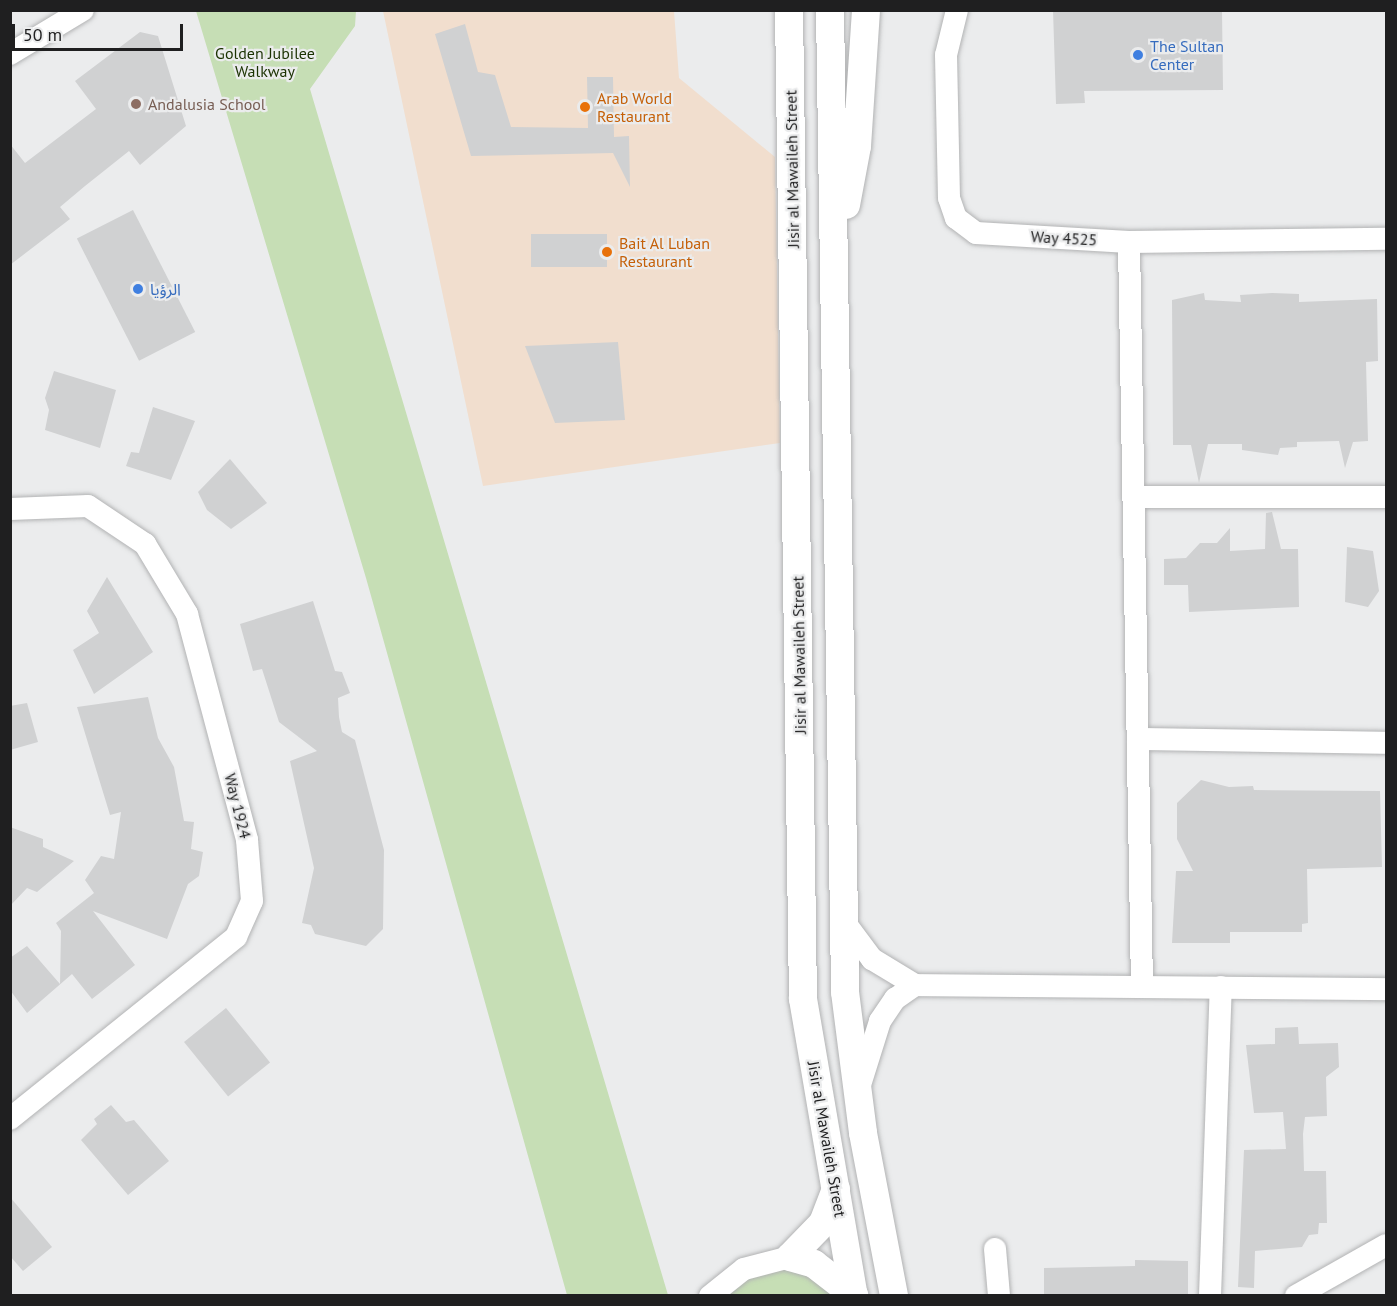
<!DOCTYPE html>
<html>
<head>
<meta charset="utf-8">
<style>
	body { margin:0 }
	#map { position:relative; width:1397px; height:1306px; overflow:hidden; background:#ebeced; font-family:"PT Sans","Noto Sans Arabic",sans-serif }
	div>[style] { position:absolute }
	.commercial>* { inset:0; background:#f1dece }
	.green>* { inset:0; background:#c6deb5 }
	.building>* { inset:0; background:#d0d1d2; transform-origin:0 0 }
	.roads { filter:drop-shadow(0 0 2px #b2b3b4) drop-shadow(0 0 2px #b2b3b4) }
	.minor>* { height:22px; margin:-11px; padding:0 11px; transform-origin:11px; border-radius:11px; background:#fff }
	.major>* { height:28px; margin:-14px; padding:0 14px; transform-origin:14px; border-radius:14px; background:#fff }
	.dots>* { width:16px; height:16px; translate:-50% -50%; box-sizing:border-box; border:3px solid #ebeced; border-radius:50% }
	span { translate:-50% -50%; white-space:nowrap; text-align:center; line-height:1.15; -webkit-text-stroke:4.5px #ebeced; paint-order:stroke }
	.shop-label { font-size:16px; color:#366cbe }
	.left { translate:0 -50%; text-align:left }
	.park-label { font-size:16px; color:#1b3202 }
	.food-label { font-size:16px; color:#c56008 }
	.education-label { font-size:16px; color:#785e54 }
	.street-label { font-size:16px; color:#1f1f20 }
	.frame { position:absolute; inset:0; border:12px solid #1f1f20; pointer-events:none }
	.scale { position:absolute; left:12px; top:24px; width:171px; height:27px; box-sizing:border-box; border:3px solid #1f1f20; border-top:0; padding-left:8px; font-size:18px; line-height:21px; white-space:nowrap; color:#1f1f20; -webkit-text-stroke:4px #ebeced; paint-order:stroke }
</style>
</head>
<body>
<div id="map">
	<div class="commercial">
		<i style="clip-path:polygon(383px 11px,674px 11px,679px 78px,775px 157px,780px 443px,483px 486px)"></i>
	</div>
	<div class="green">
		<i style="clip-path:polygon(196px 11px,356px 11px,355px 26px,310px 89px,668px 1295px,567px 1295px,366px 578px)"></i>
		<i style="clip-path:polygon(761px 1270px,798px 1270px,828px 1283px,831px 1295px,719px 1296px)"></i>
	</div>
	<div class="building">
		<i style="clip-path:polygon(1053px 10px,1222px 10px,1223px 90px,1084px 91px,1085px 103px,1056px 104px)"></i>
		<i style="clip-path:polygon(465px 24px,478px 72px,495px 75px,511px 127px,588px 128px,587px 77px,613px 77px,614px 137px,629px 136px,630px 187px,613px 153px,471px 156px,435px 34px)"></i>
		<i style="clip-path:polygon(140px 32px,158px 36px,186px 126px,140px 165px,129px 151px,85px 186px,60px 207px,70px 219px,10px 265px,10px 144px,25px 163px,96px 109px,75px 81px)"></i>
		<i style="left:133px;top:210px;width:137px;height:63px;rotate:63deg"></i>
		<i style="left:607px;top:234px;width:33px;height:76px;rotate:90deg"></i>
		<i style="clip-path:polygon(1204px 293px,1205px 300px,1241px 302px,1240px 295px,1272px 293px,1299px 294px,1299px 302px,1377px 299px,1378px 361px,1366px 362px,1368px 441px,1353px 442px,1345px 468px,1339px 441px,1297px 442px,1297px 447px,1280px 448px,1278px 455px,1242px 450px,1242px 444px,1208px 444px,1199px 483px,1191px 445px,1173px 445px,1172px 300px)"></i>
		<i style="clip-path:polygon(618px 342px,625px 420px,555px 423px,525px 346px)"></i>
		<i style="clip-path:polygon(54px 371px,116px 390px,100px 448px,45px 430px,49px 410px,45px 398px)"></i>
		<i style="clip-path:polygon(153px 407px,195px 421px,171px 480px,126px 466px,131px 452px,139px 453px)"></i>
		<i style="clip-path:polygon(230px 459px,267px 503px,231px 529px,207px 510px,198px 492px)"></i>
		<i style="clip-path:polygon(1272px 512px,1281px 549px,1298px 549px,1299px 607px,1189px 612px,1188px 585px,1164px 585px,1164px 559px,1186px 558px,1200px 543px,1217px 543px,1230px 528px,1230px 551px,1265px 549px,1266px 513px)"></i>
		<i style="clip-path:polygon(1347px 547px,1373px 551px,1379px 591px,1368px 607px,1345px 602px)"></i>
		<i style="clip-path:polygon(107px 577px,153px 652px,94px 694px,73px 650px,99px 633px,87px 611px)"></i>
		<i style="clip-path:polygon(313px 601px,335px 671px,342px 672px,350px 693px,338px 698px,339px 717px,342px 732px,355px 740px,384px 850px,383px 929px,366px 946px,315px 934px,311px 925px,302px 923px,314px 868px,290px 761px,317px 751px,279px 722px,262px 669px,253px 671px,240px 624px)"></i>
		<i style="clip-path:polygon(148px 697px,158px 738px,174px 767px,184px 821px,194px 822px,191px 849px,203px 852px,199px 876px,188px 884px,167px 939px,93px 911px,135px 965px,92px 999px,72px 974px,27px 1013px,10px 990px,10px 958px,27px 946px,60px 984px,61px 931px,56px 923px,94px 893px,85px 880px,101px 856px,114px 859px,121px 812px,110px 815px,77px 707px)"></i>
		<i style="clip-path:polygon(27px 703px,38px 742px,10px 750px,10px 706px)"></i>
		<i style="clip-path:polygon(1201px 780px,1229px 787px,1253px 786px,1254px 790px,1380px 791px,1382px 867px,1307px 869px,1308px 923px,1302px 924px,1302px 932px,1230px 932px,1230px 943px,1172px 943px,1176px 871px,1193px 871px,1177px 839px,1177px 803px)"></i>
		<i style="clip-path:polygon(10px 827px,43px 839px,43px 847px,74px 861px,37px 892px,27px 888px,10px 906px)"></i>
		<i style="left:226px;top:1008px;width:70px;height:54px;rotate:51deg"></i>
		<i style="clip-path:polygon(1298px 1027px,1299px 1044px,1338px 1043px,1339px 1067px,1326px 1077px,1327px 1116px,1305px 1117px,1303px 1134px,1304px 1171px,1326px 1171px,1327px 1223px,1319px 1223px,1318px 1234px,1309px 1235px,1302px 1247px,1255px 1251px,1254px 1288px,1238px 1287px,1244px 1150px,1286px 1149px,1283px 1112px,1254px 1113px,1246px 1045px,1275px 1044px,1275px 1028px)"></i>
		<i style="clip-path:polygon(111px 1105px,126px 1122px,134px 1120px,169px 1161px,128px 1195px,81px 1140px,97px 1124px,94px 1119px)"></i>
		<i style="clip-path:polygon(10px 1197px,52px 1247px,23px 1271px,10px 1256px)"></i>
		<i style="clip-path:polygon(1135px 1260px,1188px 1261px,1188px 1296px,1044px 1296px,1044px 1268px,1135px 1266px)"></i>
	</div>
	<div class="roads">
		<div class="minor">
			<i style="left:957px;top:10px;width:46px;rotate:103.7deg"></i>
			<i style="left:946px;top:55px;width:143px;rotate:88.8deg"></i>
			<i style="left:949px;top:198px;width:21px;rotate:71deg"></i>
			<i style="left:956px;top:218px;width:25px;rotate:37deg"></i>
			<i style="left:976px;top:233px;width:153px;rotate:3.4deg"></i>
			<i style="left:1129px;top:242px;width:257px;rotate:-0.7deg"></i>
			<i style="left:10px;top:54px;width:85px;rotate:-31.1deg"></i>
			<i style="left:1129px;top:242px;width:743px;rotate:89deg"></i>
			<i style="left:1134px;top:497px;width:252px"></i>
			<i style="left:10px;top:509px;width:78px;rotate:-2.2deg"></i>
			<i style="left:88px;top:506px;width:69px;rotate:33.7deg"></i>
			<i style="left:145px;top:544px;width:82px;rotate:59deg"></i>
			<i style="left:187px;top:614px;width:234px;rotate:75.1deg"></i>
			<i style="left:247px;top:840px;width:61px;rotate:85.3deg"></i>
			<i style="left:252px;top:901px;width:39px;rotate:114deg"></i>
			<i style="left:236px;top:937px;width:290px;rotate:141.2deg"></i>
			<i style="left:1138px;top:739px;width:248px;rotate:0.9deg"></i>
			<i style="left:843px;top:920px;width:49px;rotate:53.4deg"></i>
			<i style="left:872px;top:959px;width:50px;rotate:31.2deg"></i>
			<i style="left:915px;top:985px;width:471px;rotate:0.5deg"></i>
			<i style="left:860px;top:1085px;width:67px;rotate:-72.6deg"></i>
			<i style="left:880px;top:1021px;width:27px;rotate:-56deg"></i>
			<i style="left:895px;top:999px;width:24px;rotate:-35deg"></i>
			<i style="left:995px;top:1249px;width:47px;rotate:85.1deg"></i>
			<i style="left:710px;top:1296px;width:43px;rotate:-38.5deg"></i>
			<i style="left:744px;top:1269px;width:48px;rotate:-14.6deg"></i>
			<i style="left:1210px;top:1296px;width:309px;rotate:-88deg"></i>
			<i style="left:1296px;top:1296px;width:103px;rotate:-29.5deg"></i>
		</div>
		<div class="major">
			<i style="left:789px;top:10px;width:989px;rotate:89.19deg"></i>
			<i style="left:803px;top:999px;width:301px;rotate:80.3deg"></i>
			<i style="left:830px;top:10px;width:982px;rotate:89.12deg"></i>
			<i style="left:845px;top:992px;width:142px;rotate:82.7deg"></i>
			<i style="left:863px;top:1133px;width:166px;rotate:79.2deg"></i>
			<i style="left:846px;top:205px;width:60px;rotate:-79.4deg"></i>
			<i style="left:857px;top:146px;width:136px;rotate:-86.2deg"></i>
			<i style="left:836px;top:1189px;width:36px;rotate:111deg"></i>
			<i style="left:823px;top:1223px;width:47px;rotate:134.1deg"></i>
			<i style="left:790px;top:1257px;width:25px;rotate:16deg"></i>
			<i style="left:814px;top:1264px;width:51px;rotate:37.8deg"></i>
		</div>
	</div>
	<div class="dots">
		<i style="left:1138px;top:55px;background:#3f7fe0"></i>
		<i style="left:136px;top:104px;background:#8d6e63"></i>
		<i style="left:585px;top:107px;background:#e8710a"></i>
		<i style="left:607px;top:252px;background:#e8710a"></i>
		<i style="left:138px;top:289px;background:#3f7fe0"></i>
	</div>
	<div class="shop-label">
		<span class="left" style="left:1150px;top:55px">The Sultan<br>Center</span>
		<span class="left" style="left:150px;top:289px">الرؤيا</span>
	</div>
	<div class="park-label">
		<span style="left:265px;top:62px">Golden Jubilee<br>Walkway</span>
	</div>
	<div class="food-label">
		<span class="left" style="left:597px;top:107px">Arab World<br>Restaurant</span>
		<span class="left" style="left:619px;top:252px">Bait Al Luban<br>Restaurant</span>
	</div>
	<div class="education-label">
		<span class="left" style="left:148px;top:104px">Andalusia School</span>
	</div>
	<div class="street-label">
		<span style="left:792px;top:169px;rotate:-91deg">Jisir al Mawaileh Street</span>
		<span style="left:1064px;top:238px;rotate:3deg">Way 4525</span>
		<span style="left:799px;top:655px;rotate:-91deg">Jisir al Mawaileh Street</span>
		<span style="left:238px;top:806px;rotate:76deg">Way 1924</span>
		<span style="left:827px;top:1139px;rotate:80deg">Jisir al Mawaileh Street</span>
	</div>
	<div class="frame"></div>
	<div class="scale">50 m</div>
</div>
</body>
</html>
